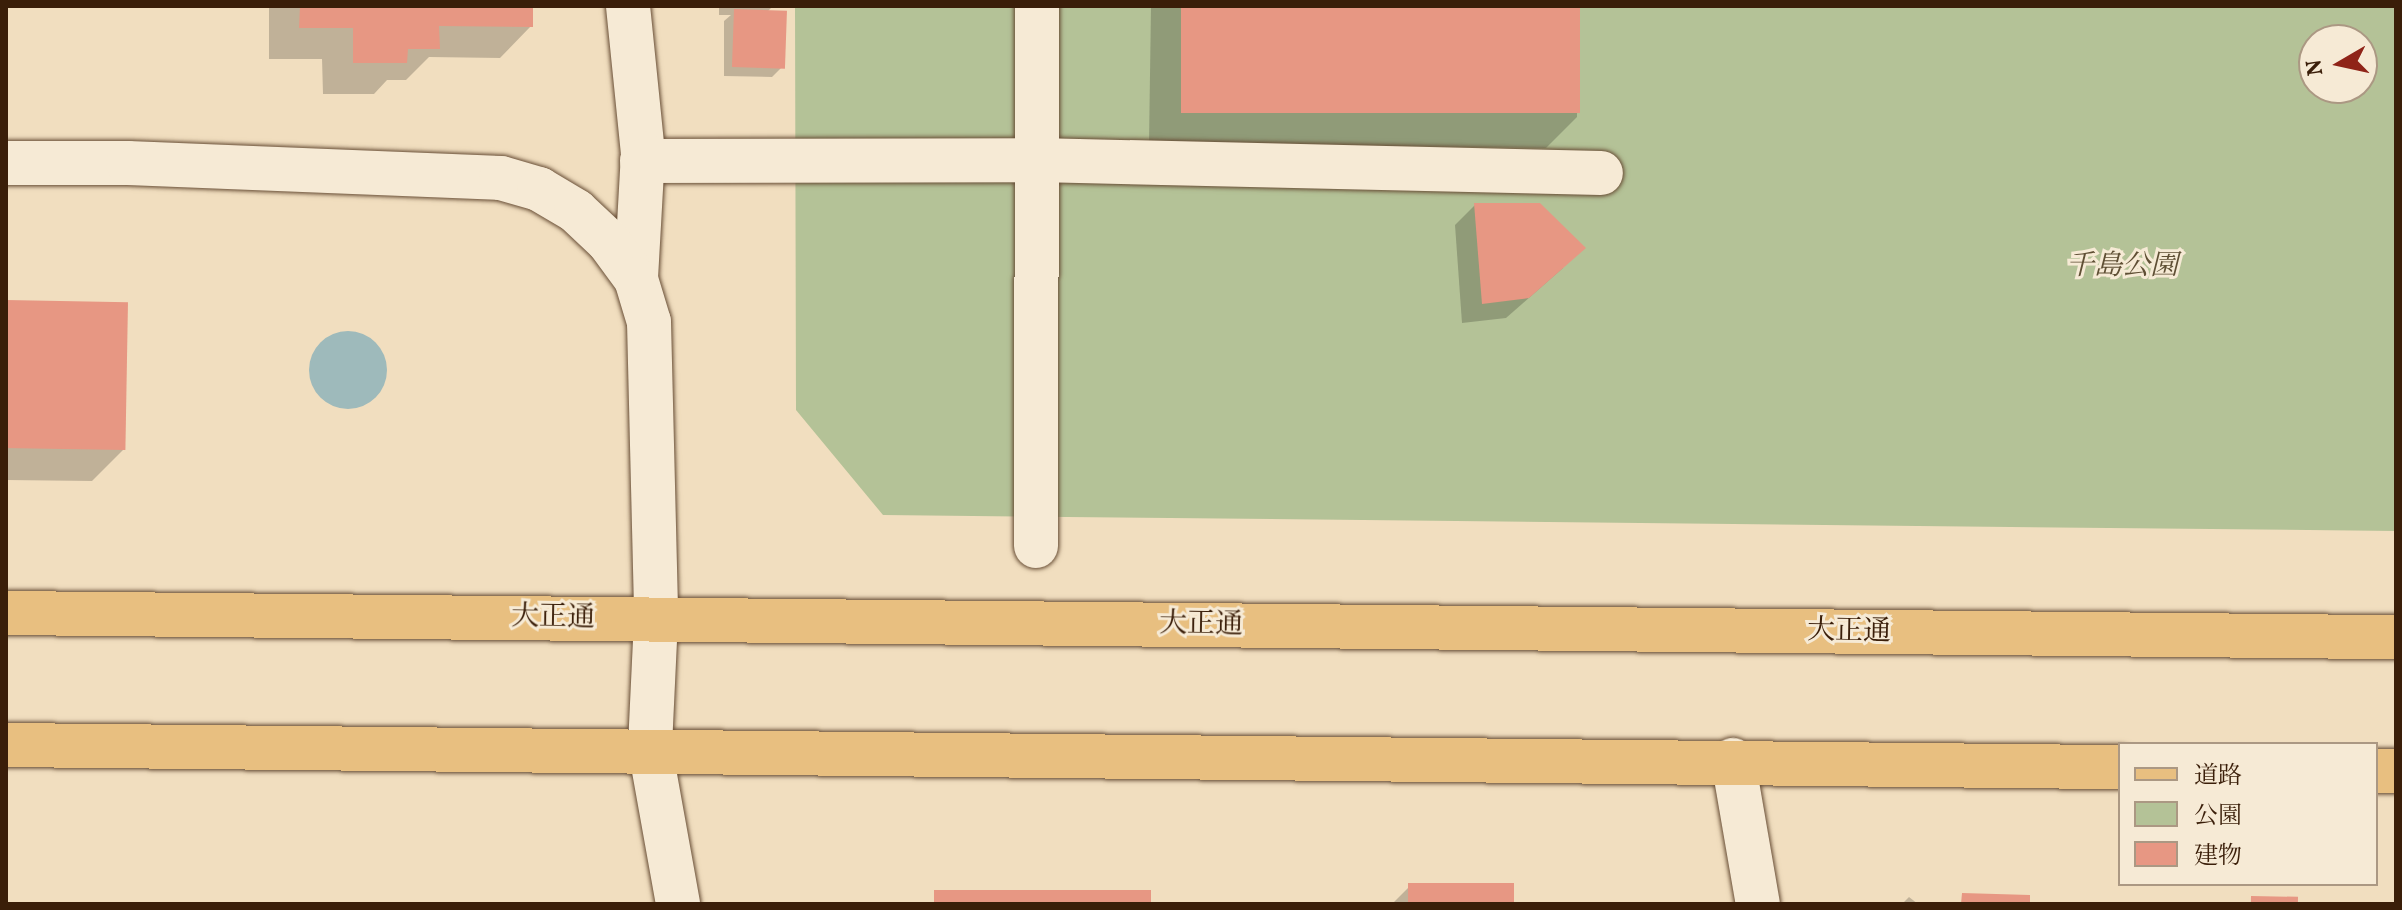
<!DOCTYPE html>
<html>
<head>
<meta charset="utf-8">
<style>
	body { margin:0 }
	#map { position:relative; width:2402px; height:910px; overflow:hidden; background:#f1debf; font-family:Vollkorn,"Noto Serif JP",serif }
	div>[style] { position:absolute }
	.green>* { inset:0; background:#b4c297 }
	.water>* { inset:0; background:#9ebabb }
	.round { border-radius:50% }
	.shadow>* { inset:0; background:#0003 }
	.building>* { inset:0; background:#e79783; transform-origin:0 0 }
	.roads { filter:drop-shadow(0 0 2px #684e36) drop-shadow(0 0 2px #684e36) }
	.minor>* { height:44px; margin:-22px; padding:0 22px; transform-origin:22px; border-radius:22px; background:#f6ead5 }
	.major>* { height:44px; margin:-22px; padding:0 22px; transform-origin:22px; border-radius:22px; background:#e8bf80 }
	span { translate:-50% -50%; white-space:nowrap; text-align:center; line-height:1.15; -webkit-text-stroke:6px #f6ead5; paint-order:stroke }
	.park-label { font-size:28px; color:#5f4f34; font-style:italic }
	.street-label { font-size:28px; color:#3a1e09 }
	.frame { position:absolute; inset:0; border:8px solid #3a1e09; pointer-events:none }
	.legend { position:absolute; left:2118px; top:742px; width:260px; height:144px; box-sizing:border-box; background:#f6ead5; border:2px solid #ab9883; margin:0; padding:10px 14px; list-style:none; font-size:24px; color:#3a1e09 }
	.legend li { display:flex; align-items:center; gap:16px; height:40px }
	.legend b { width:40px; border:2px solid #ab9883 }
	.north { position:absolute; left:2298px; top:24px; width:80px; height:80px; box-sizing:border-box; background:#f6ead5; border:2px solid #ab9883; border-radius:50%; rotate:261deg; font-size:22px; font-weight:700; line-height:32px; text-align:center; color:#3a1e09 }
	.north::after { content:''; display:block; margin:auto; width:28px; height:36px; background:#8f2418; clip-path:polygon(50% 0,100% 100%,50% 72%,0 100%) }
</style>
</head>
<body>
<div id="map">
	<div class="green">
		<i style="clip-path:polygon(evenodd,795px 6px,2396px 6px,2396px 531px,883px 515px,796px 410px,795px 6px,2314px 40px,2362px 40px,2362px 88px,2314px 88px,2314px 40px)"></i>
	</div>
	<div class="water">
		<i class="round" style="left:309px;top:331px;width:78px;height:78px"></i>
	</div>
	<div class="shadow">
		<i style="clip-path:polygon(269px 6px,531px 6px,531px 26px,500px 58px,429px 57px,406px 80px,387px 80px,374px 94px,323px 94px,322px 59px,269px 59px)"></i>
		<i style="clip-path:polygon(719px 6px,773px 6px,767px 12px,783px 66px,772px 77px,724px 76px,724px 21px,731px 15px,719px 15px)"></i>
		<i style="clip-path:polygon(1151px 6px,1578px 6px,1577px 117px,1546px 148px,1149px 143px)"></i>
		<i style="clip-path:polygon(1475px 205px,1563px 268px,1506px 318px,1462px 323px,1455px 225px)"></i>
		<i style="clip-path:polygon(6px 302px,123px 450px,92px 481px,6px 480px)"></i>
		<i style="clip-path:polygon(1409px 887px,1512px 904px,1392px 904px)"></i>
		<i style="clip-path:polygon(1909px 897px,1918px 904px,1902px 904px)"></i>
	</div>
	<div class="building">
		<i style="clip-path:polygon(300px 6px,533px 6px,533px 27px,439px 26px,440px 49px,408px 49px,407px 63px,353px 63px,353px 28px,299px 28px)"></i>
		<i style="left:1181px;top:6px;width:399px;height:107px"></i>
		<i style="left:734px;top:9px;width:53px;height:58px;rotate:2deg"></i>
		<i style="clip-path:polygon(1474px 203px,1540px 203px,1586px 248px,1529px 298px,1482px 304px)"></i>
		<i style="left:6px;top:300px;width:122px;height:148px;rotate:1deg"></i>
		<i style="left:1514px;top:883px;width:21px;height:106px;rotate:90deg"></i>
		<i style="left:934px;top:890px;width:217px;height:18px"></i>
		<i style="clip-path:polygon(1962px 893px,2030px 895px,2030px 904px,1961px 904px)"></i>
		<i style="left:2251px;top:896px;width:47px;height:8px;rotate:1deg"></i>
	</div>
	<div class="roads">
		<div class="minor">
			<i style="left:628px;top:6px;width:148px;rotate:84.2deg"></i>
			<i style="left:643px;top:153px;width:126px;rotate:93.2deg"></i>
			<i style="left:642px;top:161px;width:395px;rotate:-0.1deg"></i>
			<i style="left:1037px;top:160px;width:564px;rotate:1.32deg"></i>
			<i style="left:6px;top:163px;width:122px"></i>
			<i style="left:128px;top:163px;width:373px;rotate:2.3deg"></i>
			<i style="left:501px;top:178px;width:40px;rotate:16deg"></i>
			<i style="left:539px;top:189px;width:43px;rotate:30.7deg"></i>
			<i style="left:576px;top:211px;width:44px;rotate:43.2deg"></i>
			<i style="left:608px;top:241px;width:47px;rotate:53.6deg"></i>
			<i style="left:636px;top:279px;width:45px;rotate:73.2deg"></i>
			<i style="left:649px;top:322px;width:297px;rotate:88.6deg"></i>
			<i style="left:656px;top:619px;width:129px;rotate:92.7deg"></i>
			<i style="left:650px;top:748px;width:158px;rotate:79.8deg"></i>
			<i style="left:1036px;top:546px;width:540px;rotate:-89.89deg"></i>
			<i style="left:1733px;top:760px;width:146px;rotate:80.2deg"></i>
		</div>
		<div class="major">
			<i style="left:6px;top:613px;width:2390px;rotate:0.58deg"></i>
			<i style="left:6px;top:745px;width:2114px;rotate:0.6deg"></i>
			<i style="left:2376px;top:771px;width:20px"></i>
		</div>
	</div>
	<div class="park-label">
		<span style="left:2122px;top:267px">千島公園</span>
	</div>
	<div class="street-label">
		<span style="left:553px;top:618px;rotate:1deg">大正通</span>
		<span style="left:1201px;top:625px;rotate:1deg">大正通</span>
		<span style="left:1849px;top:632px;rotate:1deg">大正通</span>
	</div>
	<div class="frame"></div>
	<ul class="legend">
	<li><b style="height:10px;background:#e8bf80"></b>道路</li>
	<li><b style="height:22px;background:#b4c297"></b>公園</li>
	<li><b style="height:22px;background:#e79783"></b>建物</li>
	</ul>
	<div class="north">N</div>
</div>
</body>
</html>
